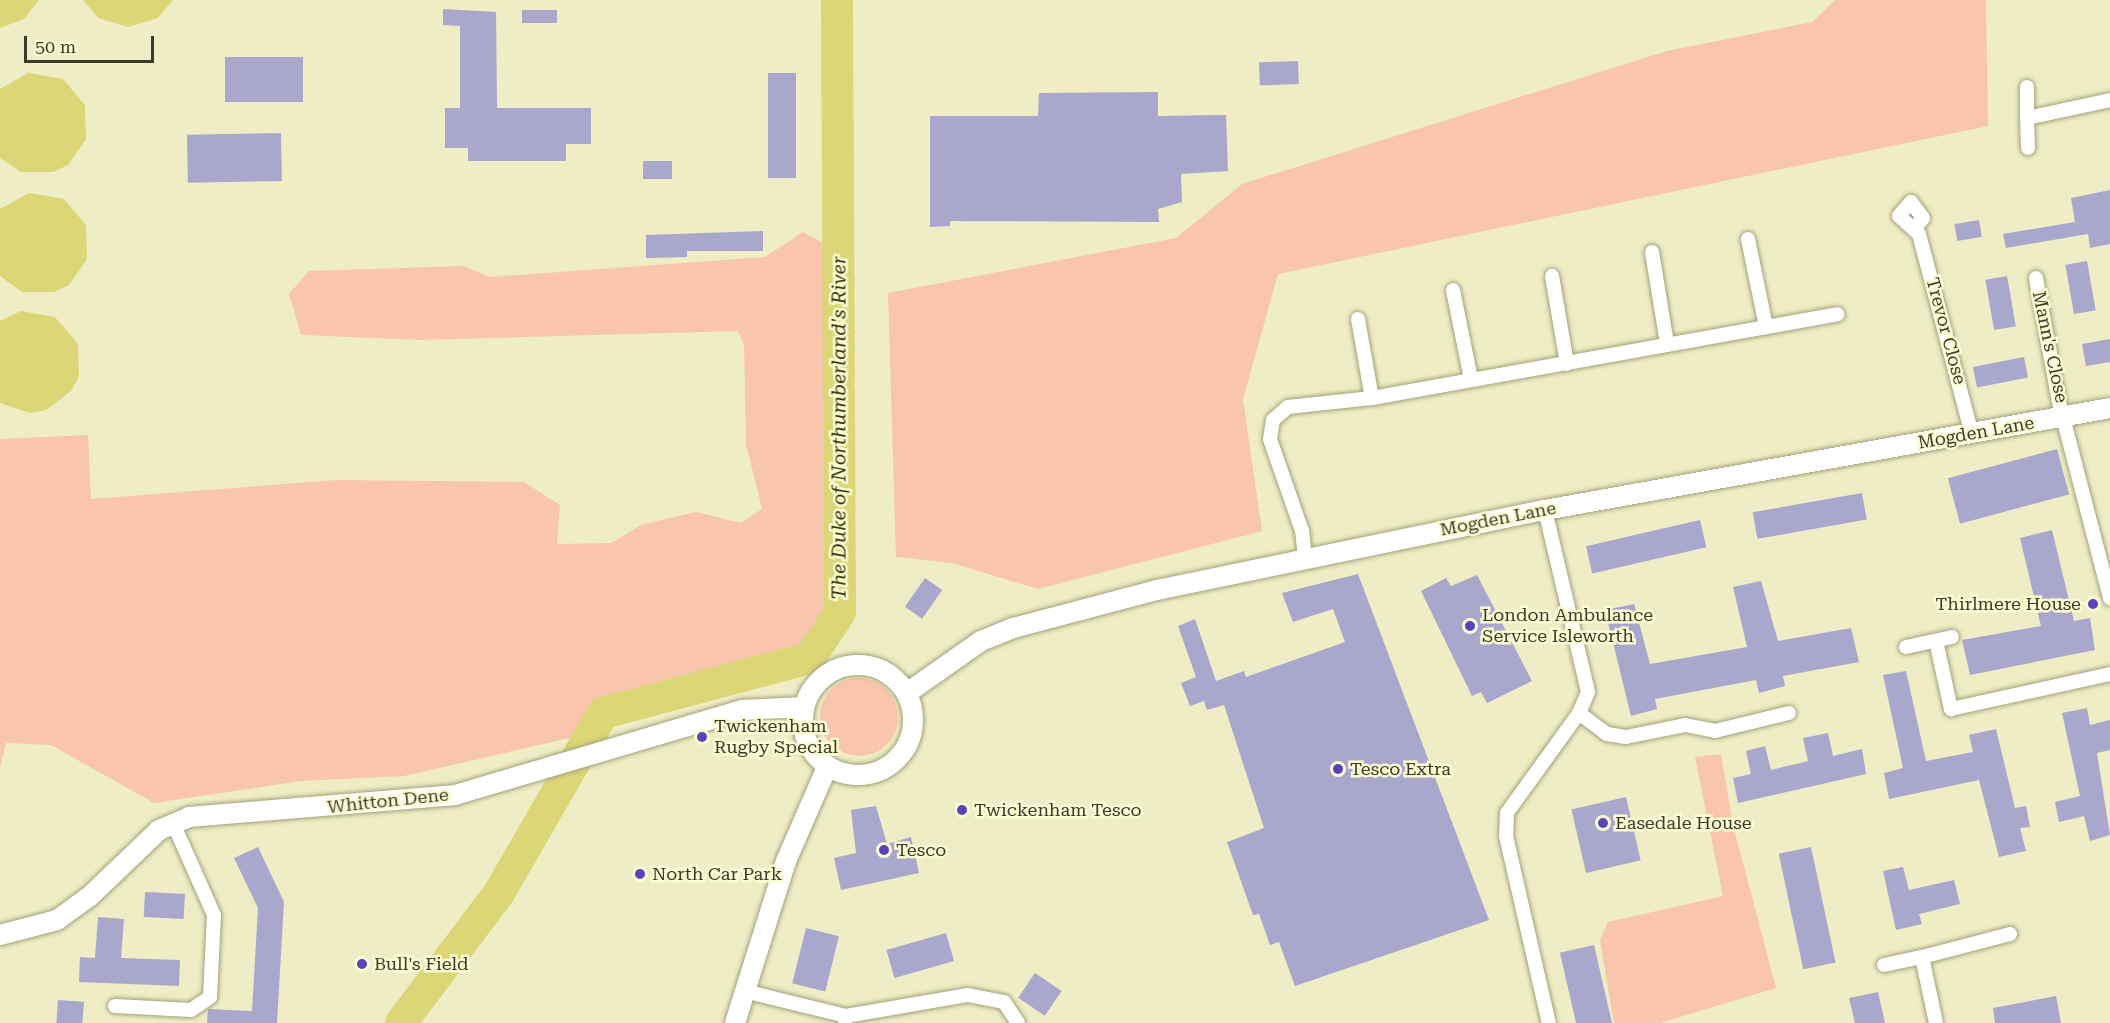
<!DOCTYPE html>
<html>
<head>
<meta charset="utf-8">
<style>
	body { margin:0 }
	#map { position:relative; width:2110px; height:1023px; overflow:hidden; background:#eeedc5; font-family:"Roboto Serif",serif }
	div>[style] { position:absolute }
	.green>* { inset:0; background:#f9c6ad }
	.round { border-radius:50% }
	.water>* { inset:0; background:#dbd776 }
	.river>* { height:32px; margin:-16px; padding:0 16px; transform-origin:16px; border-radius:16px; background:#dbd776 }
	.building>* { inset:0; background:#a9a7cc; transform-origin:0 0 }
	.roads { filter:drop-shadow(0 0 2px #a3a27c) drop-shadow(0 0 2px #a3a27c) }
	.street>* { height:14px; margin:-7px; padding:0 7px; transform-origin:7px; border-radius:7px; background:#fff }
	.secondary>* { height:20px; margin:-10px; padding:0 10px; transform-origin:10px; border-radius:10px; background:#fff }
	.secondary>.ring { margin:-10px; padding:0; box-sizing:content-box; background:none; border:20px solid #fff; border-radius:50% }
	.dots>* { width:16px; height:16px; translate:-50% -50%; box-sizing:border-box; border:3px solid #fbfbd2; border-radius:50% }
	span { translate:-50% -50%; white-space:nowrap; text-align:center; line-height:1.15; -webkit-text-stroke:5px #fbfbd2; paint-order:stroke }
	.street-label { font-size:18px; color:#3b3b2b }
	.poi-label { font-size:18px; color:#3b3b2b }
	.right { translate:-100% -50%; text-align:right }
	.left { translate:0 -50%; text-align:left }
	.water-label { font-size:20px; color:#363409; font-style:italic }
	.scale { position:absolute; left:24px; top:36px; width:130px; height:27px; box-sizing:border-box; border:3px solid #3b3b2b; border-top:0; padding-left:8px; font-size:18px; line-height:21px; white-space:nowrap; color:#3b3b2b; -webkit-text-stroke:4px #fbfbd2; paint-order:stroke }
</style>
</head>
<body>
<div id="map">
	<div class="green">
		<i style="clip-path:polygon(1835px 0,1986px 0,1988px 126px,1278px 274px,1243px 399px,1262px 531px,1038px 589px,952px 563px,896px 557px,888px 293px,1176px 238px,1242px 184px,1667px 51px,1812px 22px)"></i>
		<i style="clip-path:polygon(803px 232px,831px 247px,831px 564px,852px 591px,849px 629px,777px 675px,658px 707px,578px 736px,404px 776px,300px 781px,154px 803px,51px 745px,6px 743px,0 767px,0 439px,88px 435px,91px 499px,336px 480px,524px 482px,560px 505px,557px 544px,611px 543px,641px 525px,696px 512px,741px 523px,762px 509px,746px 444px,744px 345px,738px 331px,422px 340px,301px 335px,289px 294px,309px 271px,463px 266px,490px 277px,765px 257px)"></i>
		<i class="round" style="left:820px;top:678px;width:78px;height:78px"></i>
		<i style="clip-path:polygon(1721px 754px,1733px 825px,1776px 988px,1660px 1023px,1614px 1023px,1600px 940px,1608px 922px,1723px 896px,1695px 757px)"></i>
	</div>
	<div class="water">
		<i style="clip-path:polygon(0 0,39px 0,24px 19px,0 28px)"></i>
		<i style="clip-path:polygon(83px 0,173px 0,158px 18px,128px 27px,98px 18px)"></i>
		<i style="clip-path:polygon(28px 73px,63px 79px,85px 105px,86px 139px,68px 165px,53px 172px,21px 172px,0 158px,0 89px)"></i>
		<i style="clip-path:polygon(29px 193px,64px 199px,86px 225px,87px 259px,69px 285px,54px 292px,22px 292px,0 276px,0 209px)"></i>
		<i style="clip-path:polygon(21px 311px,55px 317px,78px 344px,79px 377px,71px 391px,46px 410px,30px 413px,0 403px,0 321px)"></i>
	</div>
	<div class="river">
		<i style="left:401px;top:1023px;width:163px;rotate:-53deg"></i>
		<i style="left:499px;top:893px;width:208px;rotate:-60deg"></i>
		<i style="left:603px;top:713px;width:214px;rotate:-14.9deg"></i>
		<i style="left:810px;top:658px;width:55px;rotate:-56.9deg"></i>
		<i style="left:840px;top:612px;width:612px;rotate:-90.28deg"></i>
	</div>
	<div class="building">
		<i style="clip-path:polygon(443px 9px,496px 12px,497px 108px,591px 108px,591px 144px,566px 144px,566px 161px,468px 161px,468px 148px,445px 148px,445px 108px,460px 108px,460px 26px,443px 25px)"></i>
		<i style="left:557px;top:10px;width:13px;height:35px;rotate:90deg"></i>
		<i style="left:225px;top:57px;width:78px;height:45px"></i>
		<i style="left:1298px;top:61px;width:23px;height:39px;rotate:88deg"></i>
		<i style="left:768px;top:73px;width:28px;height:105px"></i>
		<i style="clip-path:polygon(1158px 92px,1158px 116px,1226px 115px,1228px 171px,1181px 174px,1182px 202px,1158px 209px,1159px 222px,950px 221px,950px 226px,930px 227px,930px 116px,1038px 116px,1039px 93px)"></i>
		<i style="left:281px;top:133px;width:48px;height:94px;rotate:89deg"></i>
		<i style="left:643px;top:161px;width:29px;height:18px"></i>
		<i style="clip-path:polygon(2110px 190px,2110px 244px,2090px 248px,2088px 234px,2006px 248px,2003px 234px,2075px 222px,2071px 198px)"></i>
		<i style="left:1979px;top:220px;width:17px;height:25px;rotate:80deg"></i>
		<i style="clip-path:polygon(763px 231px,763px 251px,687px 251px,687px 257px,646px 258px,646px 235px)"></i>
		<i style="left:2087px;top:261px;width:50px;height:22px;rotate:80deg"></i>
		<i style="left:2007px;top:276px;width:51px;height:22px;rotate:80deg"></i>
		<i style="clip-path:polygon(2110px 339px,2110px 362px,2086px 366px,2082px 344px)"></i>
		<i style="left:2024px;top:357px;width:21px;height:52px;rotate:79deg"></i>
		<i style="left:2057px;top:449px;width:47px;height:113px;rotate:75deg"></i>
		<i style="left:1862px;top:493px;width:27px;height:111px;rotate:80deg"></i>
		<i style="left:1700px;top:520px;width:28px;height:117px;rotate:77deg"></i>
		<i style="clip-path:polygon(2052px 530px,2074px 621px,2090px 618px,2095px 650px,1970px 675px,1962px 640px,2041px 626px,2020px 538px)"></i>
		<i style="clip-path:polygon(1358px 574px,1489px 920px,1295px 986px,1279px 942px,1270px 945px,1259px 914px,1253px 915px,1227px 842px,1264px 828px,1224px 705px,1207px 710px,1204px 701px,1190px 706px,1181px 683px,1196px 677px,1178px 626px,1195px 619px,1216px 681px,1244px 671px,1246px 677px,1345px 642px,1333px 609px,1293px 622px,1282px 593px)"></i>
		<i style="clip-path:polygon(1477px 575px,1532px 681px,1487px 703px,1481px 692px,1472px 696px,1421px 591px,1446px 578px,1451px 586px)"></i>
		<i style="left:925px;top:578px;width:21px;height:35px;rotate:35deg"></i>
		<i style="clip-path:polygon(1761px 581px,1778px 641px,1851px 628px,1859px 662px,1783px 676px,1785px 686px,1759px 693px,1756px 680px,1655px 699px,1657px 709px,1631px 716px,1605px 610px,1634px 604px,1650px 664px,1747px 647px,1733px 587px)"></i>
		<i style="clip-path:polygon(1906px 671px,1926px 761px,1973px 752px,1969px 735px,1996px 729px,2015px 808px,2026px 806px,2030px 827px,2020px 828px,2026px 851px,1999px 857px,1979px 780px,1889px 799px,1884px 773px,1903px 768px,1883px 675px)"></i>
		<i style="clip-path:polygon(2087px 708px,2090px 725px,2110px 720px,2110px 750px,2097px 753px,2110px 835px,2090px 841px,2084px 816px,2059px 822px,2055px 802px,2080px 796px,2062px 713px)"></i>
		<i style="clip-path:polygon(1828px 733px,1833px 756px,1862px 749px,1866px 774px,1738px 803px,1733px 778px,1751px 774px,1746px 751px,1765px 746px,1771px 770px,1808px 761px,1803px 738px)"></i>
		<i style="left:1626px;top:797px;width:65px;height:56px;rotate:77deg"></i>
		<i style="clip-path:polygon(876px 806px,887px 844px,911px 837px,919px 873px,841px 890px,834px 858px,856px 853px,851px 810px)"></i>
		<i style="clip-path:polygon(258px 847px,284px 902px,277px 1023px,207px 1023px,208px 1009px,252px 1011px,258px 908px,234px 858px)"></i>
		<i style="left:1811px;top:847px;width:118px;height:33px;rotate:78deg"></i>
		<i style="clip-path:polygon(1903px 867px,1909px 890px,1954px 880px,1960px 904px,1919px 914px,1922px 924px,1896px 930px,1883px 871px)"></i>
		<i style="left:145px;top:892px;width:40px;height:25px;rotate:3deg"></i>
		<i style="clip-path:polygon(98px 917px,124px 919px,121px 958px,180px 960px,179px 986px,79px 982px,80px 957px,95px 958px)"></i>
		<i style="left:806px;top:928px;width:34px;height:57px;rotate:14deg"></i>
		<i style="left:946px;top:933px;width:29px;height:62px;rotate:74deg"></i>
		<i style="left:1594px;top:945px;width:80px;height:35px;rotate:77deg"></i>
		<i style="left:1035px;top:973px;width:32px;height:30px;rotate:34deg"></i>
		<i style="clip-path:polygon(1878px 992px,1885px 1023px,1855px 1023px,1849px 998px)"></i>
		<i style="clip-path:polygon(2056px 996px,2061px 1023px,1995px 1023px,1993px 1008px)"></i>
		<i style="left:58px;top:1000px;width:26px;height:23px;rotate:4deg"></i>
	</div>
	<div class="roads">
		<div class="street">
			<i style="left:2027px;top:87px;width:31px;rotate:90deg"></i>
			<i style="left:2027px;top:118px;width:85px;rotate:-12.2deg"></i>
			<i style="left:2027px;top:118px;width:30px;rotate:88deg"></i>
			<i style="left:1916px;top:227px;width:11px;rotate:-52deg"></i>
			<i style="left:1923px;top:218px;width:20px;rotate:-127deg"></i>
			<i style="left:1911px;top:202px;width:18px;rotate:131deg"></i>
			<i style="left:1899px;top:216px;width:27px;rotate:42deg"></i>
			<i style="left:1919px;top:234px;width:208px;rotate:75.2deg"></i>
			<i style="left:1748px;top:239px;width:90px;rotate:78.4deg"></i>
			<i style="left:1652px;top:252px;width:93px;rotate:80.7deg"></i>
			<i style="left:1552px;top:276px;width:89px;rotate:80.3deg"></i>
			<i style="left:2036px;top:278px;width:126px;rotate:79.5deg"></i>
			<i style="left:2059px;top:402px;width:203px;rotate:75.4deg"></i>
			<i style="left:1453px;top:290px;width:91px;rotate:78.6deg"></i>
			<i style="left:1358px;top:319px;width:80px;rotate:80deg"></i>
			<i style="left:1545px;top:510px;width:187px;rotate:76.7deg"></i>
			<i style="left:1588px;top:692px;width:23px;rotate:113deg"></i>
			<i style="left:1579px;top:713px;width:123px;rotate:125.8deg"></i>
			<i style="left:1507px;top:813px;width:23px;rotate:92deg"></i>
			<i style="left:1506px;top:836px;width:192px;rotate:77.1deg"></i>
			<i style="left:1305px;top:558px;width:27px;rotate:-96deg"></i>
			<i style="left:1302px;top:531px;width:97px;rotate:-109.2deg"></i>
			<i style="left:1270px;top:439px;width:19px;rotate:-81deg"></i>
			<i style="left:1273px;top:420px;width:20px;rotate:-41deg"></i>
			<i style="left:1288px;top:407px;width:84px;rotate:-6.1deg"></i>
			<i style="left:1372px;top:398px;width:473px;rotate:-10.2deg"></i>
			<i style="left:1936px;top:641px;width:70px;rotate:77.6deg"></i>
			<i style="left:1951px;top:709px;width:163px;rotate:-12.4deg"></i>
			<i style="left:1906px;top:647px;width:47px;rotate:-12.3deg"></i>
			<i style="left:1579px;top:713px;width:35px;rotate:37deg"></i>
			<i style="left:1607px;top:734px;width:19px;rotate:9deg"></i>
			<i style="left:1626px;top:737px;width:60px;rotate:-11.5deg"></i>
			<i style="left:1685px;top:725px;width:31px;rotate:11deg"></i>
			<i style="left:1715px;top:731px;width:76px;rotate:-13.7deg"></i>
			<i style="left:1922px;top:957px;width:91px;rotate:-14.6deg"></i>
			<i style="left:1884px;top:965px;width:39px;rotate:-12deg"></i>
			<i style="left:1922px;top:957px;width:67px;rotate:78deg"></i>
			<i style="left:744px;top:991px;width:105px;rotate:13.8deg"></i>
			<i style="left:846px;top:1016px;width:6px;rotate:99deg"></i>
			<i style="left:115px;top:1006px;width:76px;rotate:3deg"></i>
			<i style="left:191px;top:1010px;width:23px;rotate:-34deg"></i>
			<i style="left:210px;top:997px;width:82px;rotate:-87.2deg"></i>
			<i style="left:214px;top:915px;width:101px;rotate:-114deg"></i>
			<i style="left:846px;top:1016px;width:124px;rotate:-9.8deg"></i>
			<i style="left:968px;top:995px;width:37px;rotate:11deg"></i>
			<i style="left:1004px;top:1002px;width:25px;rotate:56deg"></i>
		</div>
		<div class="secondary">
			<i class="ring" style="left:803px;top:665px;width:90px;height:90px"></i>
			<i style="left:907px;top:693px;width:90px;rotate:-35.1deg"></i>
			<i style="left:981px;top:641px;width:35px;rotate:-22deg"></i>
			<i style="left:1013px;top:628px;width:149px;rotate:-14.8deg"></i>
			<i style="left:1157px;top:590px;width:396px;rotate:-11.7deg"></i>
			<i style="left:1545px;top:510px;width:574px;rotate:-10.23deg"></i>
			<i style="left:0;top:935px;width:59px;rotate:-14.7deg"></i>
			<i style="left:57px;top:920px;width:39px;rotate:-36deg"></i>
			<i style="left:89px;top:897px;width:97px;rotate:-43.7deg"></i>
			<i style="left:159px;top:830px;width:33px;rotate:-23deg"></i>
			<i style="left:189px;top:817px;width:267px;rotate:-4.7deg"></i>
			<i style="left:455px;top:795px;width:299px;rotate:-16.5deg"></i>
			<i style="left:742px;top:710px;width:62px;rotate:-2.8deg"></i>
			<i style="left:735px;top:1023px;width:170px;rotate:-72.5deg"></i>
			<i style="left:786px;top:861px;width:103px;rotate:-66.4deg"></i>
		</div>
	</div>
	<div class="dots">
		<i style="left:2093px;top:604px;background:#5a42ba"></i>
		<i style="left:1470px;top:626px;background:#5a42ba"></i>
		<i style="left:702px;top:737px;background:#5a42ba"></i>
		<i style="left:1338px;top:769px;background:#5a42ba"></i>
		<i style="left:962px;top:810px;background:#5a42ba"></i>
		<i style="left:1603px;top:823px;background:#5a42ba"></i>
		<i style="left:884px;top:850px;background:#5a42ba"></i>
		<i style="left:640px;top:874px;background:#5a42ba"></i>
		<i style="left:362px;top:964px;background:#5a42ba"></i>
	</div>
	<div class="street-label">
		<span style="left:1946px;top:331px;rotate:75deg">Trevor Close</span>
		<span style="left:2050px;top:347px;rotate:78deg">Mann's Close</span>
		<span style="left:1976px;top:433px;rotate:-10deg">Mogden Lane</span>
		<span style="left:1498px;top:519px;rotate:-11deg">Mogden Lane</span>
		<span style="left:388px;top:801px;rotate:-6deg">Whitton Dene</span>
	</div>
	<div class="poi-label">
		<span class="right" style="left:2081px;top:604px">Thirlmere House</span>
		<span class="left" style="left:1482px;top:626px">London Ambulance<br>Service Isleworth</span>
		<span class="left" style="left:714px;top:737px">Twickenham<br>Rugby Special</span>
		<span class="left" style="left:1350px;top:769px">Tesco Extra</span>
		<span class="left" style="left:974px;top:810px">Twickenham Tesco</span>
		<span class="left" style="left:1615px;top:823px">Easedale House</span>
		<span class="left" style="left:896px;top:850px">Tesco</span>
		<span class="left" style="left:652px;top:874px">North Car Park</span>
		<span class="left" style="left:374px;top:964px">Bull's Field</span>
	</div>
	<div class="water-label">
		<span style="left:839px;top:428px;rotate:-90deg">The Duke of Northumberland's River</span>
	</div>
	<div class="scale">50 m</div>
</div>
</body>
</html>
